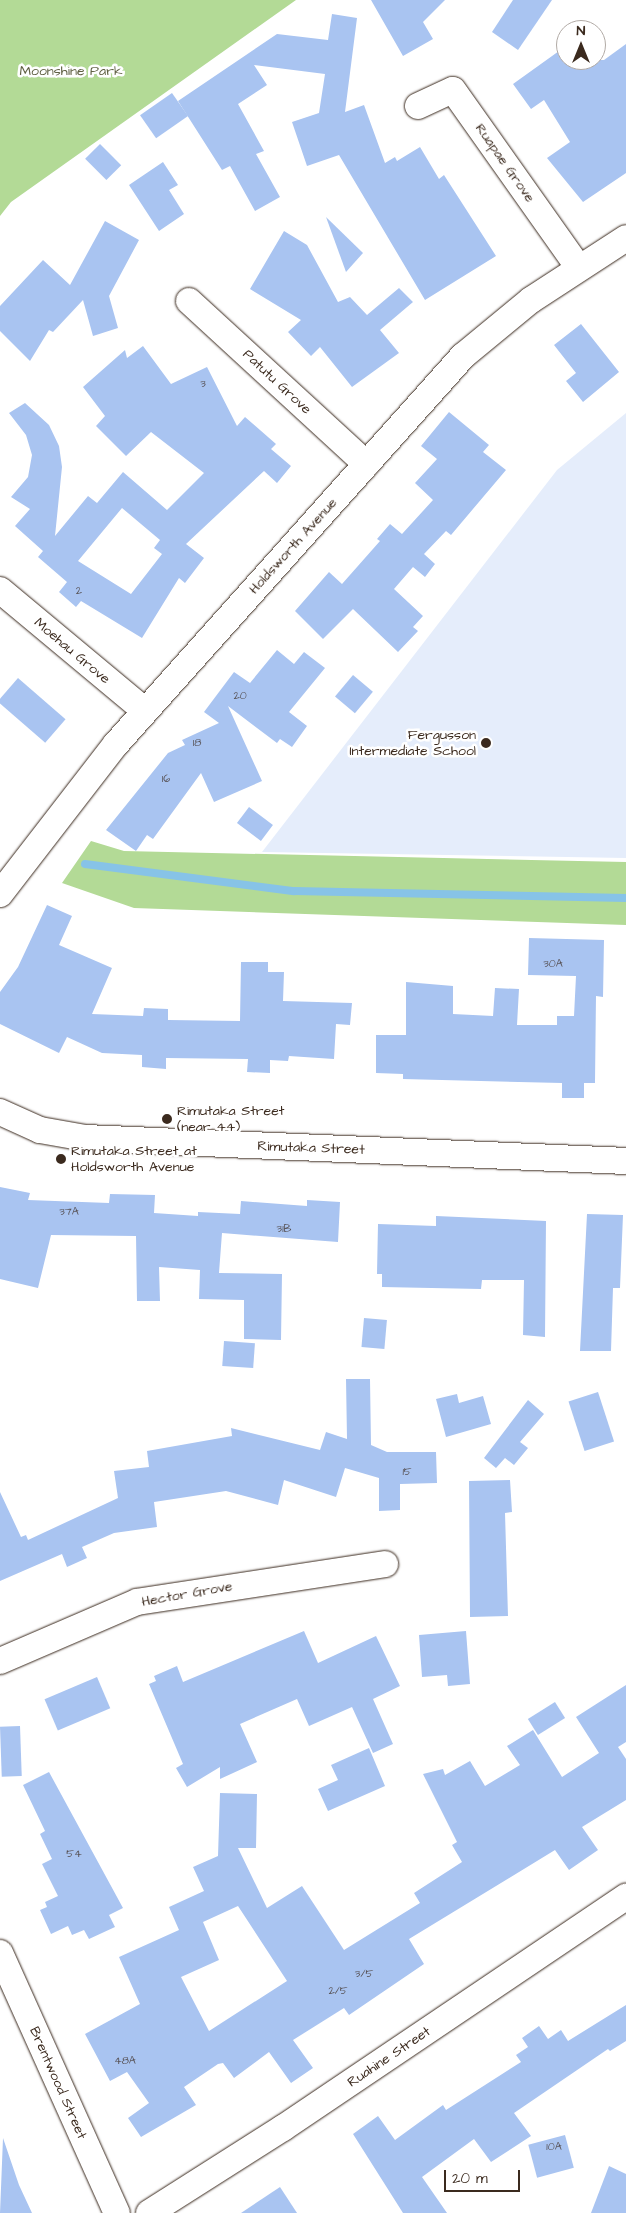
<!DOCTYPE html>
<html>
<head>
<meta charset="utf-8">
<style>
	body { margin:0 }
	#map { position:relative; width:626px; height:2213px; overflow:hidden; background:#fff; font-family:"Architects Daughter",sans-serif }
	div>[style] { position:absolute }
	.built>* { inset:0; background:#e5edfb }
	.green>* { inset:0; background:#b3da96 }
	.stream>* { height:8px; margin:-4px; padding:0 4px; transform-origin:4px; border-radius:4px; background:#87c3e7 }
	.building>* { inset:0; background:#a9c4f1; transform-origin:0 0 }
	.roads { filter:drop-shadow(0 0 1px #3b2a1e) drop-shadow(0 0 1px #3b2a1e) }
	.street>* { height:26px; margin:-13px; padding:0 13px; transform-origin:13px; border-radius:13px; background:#fff }
	.dots>* { width:14px; height:14px; translate:-50% -50%; box-sizing:border-box; border:2px solid #fff; border-radius:50% }
	span { translate:-50% -50%; white-space:nowrap; text-align:center; line-height:1.15; -webkit-text-stroke:5px #fff; paint-order:stroke }
	.number-label { font-size:11px; color:#565053 }
	.number-label span { -webkit-text-stroke-width:0 }
	.park-label { font-size:14px; color:#5f5f42 }
	.street-label { font-size:14px; color:#3b2a1e }
	.poi-label { font-size:14px; color:#3b2a1e }
	.right { translate:-100% -50%; text-align:right }
	.left { translate:0 -50%; text-align:left }
	.north { position:absolute; left:556px; top:20px; width:50px; height:50px; box-sizing:border-box; background:#fff; border:1px solid #b1aaa5; border-radius:50%; rotate:0deg; font-size:14px; font-weight:700; line-height:20px; text-align:center; color:#3b2a1e }
	.north::after { content:''; display:block; margin:auto; width:18px; height:22px; background:#3b2a1e; clip-path:polygon(50% 0,100% 100%,50% 72%,0 100%) }
	.scale { position:absolute; left:444px; top:2170px; width:76px; height:22px; box-sizing:border-box; border:2px solid #3b2a1e; border-top:0; padding-left:6px; font-size:15px; line-height:18px; white-space:nowrap; color:#3b2a1e; -webkit-text-stroke:4px #fff; paint-order:stroke }
</style>
</head>
<body>
<div id="map">
	<div class="built">
		<i style="clip-path:polygon(626px 413px,626px 858px,262px 852px,557px 470px)"></i>
	</div>
	<div class="green">
		<i style="clip-path:polygon(0 0,296px 0,11px 202px,0 216px)"></i>
		<i style="clip-path:polygon(91px 841px,124px 851px,626px 862px,626px 925px,134px 908px,62px 883px)"></i>
	</div>
	<div class="stream">
		<i style="left:85px;top:864px;width:211px;rotate:7.4deg"></i>
		<i style="left:294px;top:891px;width:332px;rotate:1.2deg"></i>
	</div>
	<div class="building">
		<i style="clip-path:polygon(371px 0,445px 0,423px 22px,433px 39px,403px 56px)"></i>
		<i style="clip-path:polygon(513px 0,552px 0,518px 50px,492px 32px)"></i>
		<i style="clip-path:polygon(332px 14px,357px 18px,345px 112px,364px 105px,385px 163px,395px 157px,397px 161px,420px 147px,439px 179px,444px 175px,496px 256px,425px 300px,339px 155px,307px 166px,292px 122px,319px 113px,325px 74px,254px 65px,267px 85px,238px 104px,264px 151px,256px 154px,280px 197px,255px 211px,230px 166px,222px 170px,178px 101px,277px 34px,328px 40px)"></i>
		<i style="clip-path:polygon(626px 44px,626px 173px,583px 202px,547px 158px,570px 142px,544px 100px,531px 109px,513px 84px,566px 46px,566px 60px,604px 60px)"></i>
		<i style="left:172px;top:93px;width:28px;height:39px;rotate:55deg"></i>
		<i style="left:100px;top:144px;width:30px;height:21px;rotate:45deg"></i>
		<i style="clip-path:polygon(163px 162px,178px 185px,169px 190px,184px 214px,159px 231px,129px 185px)"></i>
		<i style="clip-path:polygon(326px 217px,363px 253px,346px 272px)"></i>
		<i style="clip-path:polygon(105px 221px,139px 240px,109px 296px,118px 328px,93px 336px,83px 300px,53px 332px,49px 330px,30px 361px,0 331px,0 306px,43px 260px,70px 285px)"></i>
		<i style="clip-path:polygon(284px 231px,307px 245px,338px 302px,350px 297px,367px 315px,399px 288px,413px 302px,380px 330px,399px 353px,352px 387px,320px 347px,311px 356px,288px 332px,301px 320px,250px 289px)"></i>
		<i style="clip-path:polygon(581px 324px,619px 372px,583px 402px,566px 381px,576px 373px,554px 345px)"></i>
		<i style="clip-path:polygon(evenodd,143px 346px,171px 384px,207px 367px,237px 426px,245px 417px,276px 444px,271px 449px,291px 466px,277px 483px,264px 471px,186px 544px,204px 558px,185px 583px,179px 578px,142px 638px,81px 601px,76px 607px,59px 592px,67px 582px,38px 557px,43px 551px,15px 526px,30px 509px,11px 497px,28px 477px,32px 455px,26px 435px,9px 413px,25px 403px,49px 425px,59px 446px,62px 467px,55px 536px,88px 496px,97px 503px,123px 472px,167px 510px,204px 473px,151px 432px,126px 456px,96px 426px,105px 416px,83px 387px,125px 350px,127px 358px,143px 346px,122px 508px,160px 540px,154px 548px,162px 554px,131px 594px,78px 561px,122px 508px)"></i>
		<i style="clip-path:polygon(449px 412px,489px 445px,483px 452px,506px 470px,451px 535px,446px 531px,424px 554px,435px 564px,425px 577px,413px 567px,394px 589px,423px 616px,413px 627px,418px 631px,398px 652px,353px 609px,323px 639px,295px 611px,329px 572px,342px 584px,380px 541px,377px 539px,390px 524px,402px 534px,433px 500px,415px 483px,437px 459px,421px 446px)"></i>
		<i style="clip-path:polygon(277px 650px,294px 664px,304px 652px,325px 668px,289px 712px,307px 726px,292px 747px,280px 739px,277px 743px,228px 706px,262px 781px,214px 802px,201px 773px,153px 839px,147px 835px,136px 851px,106px 830px,168px 753px,185px 745px,182px 740px,219px 723px,204px 712px,234px 672px,250px 683px)"></i>
		<i style="left:353px;top:675px;width:26px;height:28px;rotate:40deg"></i>
		<i style="left:18px;top:678px;width:63px;height:31px;rotate:41deg"></i>
		<i style="left:249px;top:807px;width:30px;height:20px;rotate:37deg"></i>
		<i style="clip-path:polygon(47px 905px,72px 916px,59px 945px,112px 968px,92px 1014px,143px 1016px,144px 1008px,168px 1009px,168px 1020px,240px 1021px,241px 962px,268px 962px,268px 972px,284px 972px,283px 1001px,352px 1003px,350px 1025px,336px 1024px,334px 1059px,289px 1056px,288px 1061px,270px 1060px,270px 1073px,247px 1072px,248px 1059px,166px 1058px,166px 1069px,142px 1067px,142px 1055px,102px 1053px,67px 1037px,59px 1053px,0 1024px,0 992px,18px 967px)"></i>
		<i style="clip-path:polygon(529px 938px,604px 940px,603px 997px,596px 996px,595px 1083px,584px 1083px,584px 1098px,562px 1098px,562px 1083px,403px 1079px,403px 1074px,376px 1073px,376px 1035px,406px 1035px,406px 982px,453px 986px,453px 1014px,493px 1016px,495px 988px,519px 989px,517px 1025px,557px 1025px,557px 1016px,574px 1016px,576px 976px,528px 975px)"></i>
		<i style="clip-path:polygon(0 1187px,30px 1193px,28px 1200px,109px 1203px,110px 1194px,155px 1195px,154px 1213px,198px 1216px,198px 1212px,240px 1214px,241px 1201px,307px 1206px,307px 1200px,340px 1202px,338px 1242px,222px 1233px,219px 1273px,282px 1274px,281px 1340px,244px 1339px,244px 1300px,199px 1299px,200px 1270px,159px 1267px,160px 1301px,137px 1301px,136px 1236px,51px 1235px,38px 1288px,0 1279px)"></i>
		<i style="clip-path:polygon(587px 1214px,623px 1215px,620px 1288px,613px 1288px,611px 1351px,580px 1351px)"></i>
		<i style="clip-path:polygon(436px 1216px,546px 1221px,545px 1337px,523px 1335px,524px 1280px,482px 1280px,481px 1289px,382px 1287px,382px 1274px,377px 1274px,378px 1224px,436px 1226px)"></i>
		<i style="left:364px;top:1318px;width:23px;height:29px;rotate:5deg"></i>
		<i style="left:224px;top:1341px;width:31px;height:25px;rotate:4deg"></i>
		<i style="clip-path:polygon(346px 1379px,370px 1379px,371px 1445px,387px 1452px,436px 1452px,437px 1483px,400px 1484px,400px 1510px,379px 1511px,379px 1478px,345px 1468px,336px 1497px,284px 1480px,278px 1505px,226px 1491px,154px 1502px,157px 1527px,114px 1533px,82px 1547px,87px 1558px,67px 1567px,62px 1554px,0 1581px,0 1492px,21px 1537px,26px 1535px,28px 1540px,118px 1498px,114px 1471px,149px 1467px,147px 1451px,232px 1436px,231px 1428px,320px 1450px,326px 1432px,347px 1439px)"></i>
		<i style="left:598px;top:1392px;width:52px;height:31px;rotate:72deg"></i>
		<i style="clip-path:polygon(457px 1394px,459px 1403px,483px 1396px,491px 1424px,446px 1437px,436px 1399px)"></i>
		<i style="clip-path:polygon(528px 1400px,544px 1414px,520px 1442px,528px 1448px,514px 1465px,505px 1458px,496px 1468px,484px 1458px)"></i>
		<i style="clip-path:polygon(510px 1480px,512px 1512px,505px 1513px,508px 1616px,470px 1617px,469px 1481px)"></i>
		<i style="clip-path:polygon(304px 1631px,318px 1663px,376px 1636px,400px 1686px,373px 1699px,393px 1744px,373px 1753px,352px 1707px,309px 1726px,297px 1699px,240px 1724px,257px 1762px,220px 1779px,220px 1767px,187px 1787px,176px 1768px,183px 1764px,149px 1684px,156px 1681px,154px 1676px,177px 1666px,183px 1682px)"></i>
		<i style="clip-path:polygon(466px 1631px,470px 1684px,448px 1686px,447px 1675px,422px 1677px,419px 1635px)"></i>
		<i style="left:97px;top:1677px;width:34px;height:57px;rotate:67deg"></i>
		<i style="clip-path:polygon(evenodd,626px 1685px,626px 1742px,618px 1747px,626px 1759px,626px 1800px,582px 1827px,598px 1850px,569px 1870px,555px 1850px,409px 1939px,424px 1964px,349px 2015px,344px 2008px,293px 2040px,313px 2068px,291px 2083px,269px 2052px,234px 2078px,223px 2063px,218px 2064px,184px 2087px,196px 2105px,141px 2137px,128px 2118px,149px 2103px,127px 2072px,110px 2081px,85px 2034px,140px 2004px,119px 1957px,179px 1930px,169px 1907px,204px 1891px,193px 1867px,218px 1856px,220px 1793px,257px 1794px,256px 1848px,238px 1848px,267px 1908px,302px 1886px,344px 1950px,420px 1903px,414px 1893px,462px 1862px,452px 1845px,457px 1842px,423px 1774px,443px 1769px,445px 1775px,470px 1761px,485px 1786px,520px 1765px,507px 1746px,533px 1730px,562px 1777px,599px 1753px,576px 1717px,626px 1685px,238px 1906px,287px 1981px,209px 2031px,181px 1977px,219px 1960px,203px 1922px,238px 1906px)"></i>
		<i style="left:555px;top:1702px;width:19px;height:32px;rotate:58deg"></i>
		<i style="left:20px;top:1726px;width:50px;height:20px;rotate:88deg"></i>
		<i style="clip-path:polygon(369px 1748px,385px 1786px,328px 1811px,318px 1789px,338px 1780px,331px 1765px)"></i>
		<i style="clip-path:polygon(49px 1772px,123px 1908px,109px 1915px,115px 1927px,89px 1939px,84px 1930px,72px 1935px,68px 1926px,51px 1934px,40px 1910px,47px 1907px,45px 1902px,58px 1896px,42px 1864px,52px 1859px,40px 1834px,45px 1831px,23px 1785px)"></i>
		<i style="clip-path:polygon(626px 2005px,626px 2041px,610px 2051px,608px 2049px,514px 2113px,531px 2136px,491px 2162px,474px 2139px,422px 2177px,447px 2213px,403px 2213px,353px 2134px,378px 2116px,395px 2140px,443px 2105px,446px 2110px,521px 2062px,516px 2055px,528px 2047px,522px 2038px,539px 2026px,548px 2039px,561px 2030px,568px 2041px)"></i>
		<i style="left:565px;top:2135px;width:34px;height:38px;rotate:75deg"></i>
		<i style="clip-path:polygon(3px 2138px,19px 2185px,32px 2213px,0 2213px)"></i>
		<i style="clip-path:polygon(609px 2166px,626px 2174px,626px 2213px,591px 2213px)"></i>
		<i style="clip-path:polygon(280px 2187px,297px 2213px,241px 2213px)"></i>
	</div>
	<div class="roads">
		<div class="street">
			<i style="left:418px;top:106px;width:38px;rotate:-25deg"></i>
			<i style="left:453px;top:90px;width:218px;rotate:54.7deg"></i>
			<i style="left:189px;top:301px;width:241px;rotate:42.6deg"></i>
			<i style="left:0;top:590px;width:189px;rotate:39.8deg"></i>
			<i style="left:0;top:894px;width:190px;rotate:-52.3deg"></i>
			<i style="left:116px;top:744px;width:521px;rotate:-48.19deg"></i>
			<i style="left:463px;top:356px;width:88px;rotate:-39.5deg"></i>
			<i style="left:531px;top:300px;width:113px;rotate:-33.1deg"></i>
			<i style="left:0;top:1112px;width:44px;rotate:24.2deg"></i>
			<i style="left:40px;top:1130px;width:46px;rotate:10.1deg"></i>
			<i style="left:85px;top:1138px;width:541px;rotate:2.43deg"></i>
			<i style="left:0;top:1661px;width:149px;rotate:-23.3deg"></i>
			<i style="left:137px;top:1602px;width:251px;rotate:-8.7deg"></i>
			<i style="left:0;top:1953px;width:285px;rotate:65.8deg"></i>
			<i style="left:149px;top:2213px;width:159px;rotate:-32.4deg"></i>
			<i style="left:283px;top:2128px;width:414px;rotate:-34deg"></i>
		</div>
	</div>
	<div class="dots">
		<i style="left:486px;top:743px;background:#3b2a1e"></i>
		<i style="left:167px;top:1119px;background:#3b2a1e"></i>
		<i style="left:61px;top:1159px;background:#3b2a1e"></i>
	</div>
	<div class="number-label">
		<span style="left:203px;top:384px">3</span>
		<span style="left:79px;top:591px">2</span>
		<span style="left:240px;top:696px">20</span>
		<span style="left:197px;top:743px">18</span>
		<span style="left:166px;top:779px">16</span>
		<span style="left:553px;top:964px">30A</span>
		<span style="left:69px;top:1212px">37A</span>
		<span style="left:284px;top:1229px">31B</span>
		<span style="left:407px;top:1472px">15</span>
		<span style="left:74px;top:1854px">54</span>
		<span style="left:364px;top:1974px">3/5</span>
		<span style="left:338px;top:1991px">2/5</span>
		<span style="left:125px;top:2061px">48A</span>
		<span style="left:554px;top:2147px">10A</span>
	</div>
	<div class="park-label">
		<span style="left:71px;top:71px">Moonshine Park</span>
	</div>
	<div class="street-label">
		<span style="left:505px;top:163px;rotate:55deg">Ruapae Grove</span>
		<span style="left:277px;top:382px;rotate:43deg">Patutu Grove</span>
		<span style="left:293px;top:546px;rotate:-48deg">Holdsworth Avenue</span>
		<span style="left:72px;top:651px;rotate:40deg">Moehau Grove</span>
		<span style="left:311px;top:1148px;rotate:2deg">Rimutaka Street</span>
		<span style="left:187px;top:1594px;rotate:-10deg">Hector Grove</span>
		<span style="left:389px;top:2057px;rotate:-34deg">Ruahine Street</span>
		<span style="left:58px;top:2083px;rotate:66deg">Brentwood Street</span>
	</div>
	<div class="poi-label">
		<span class="right" style="left:476px;top:743px">Fergusson<br>Intermediate School</span>
		<span class="left" style="left:177px;top:1119px">Rimutaka Street<br>(near 44)</span>
		<span class="left" style="left:71px;top:1159px">Rimutaka Street at<br>Holdsworth Avenue</span>
	</div>
	<div class="north">N</div>
	<div class="scale">20 m</div>
</div>
</body>
</html>
